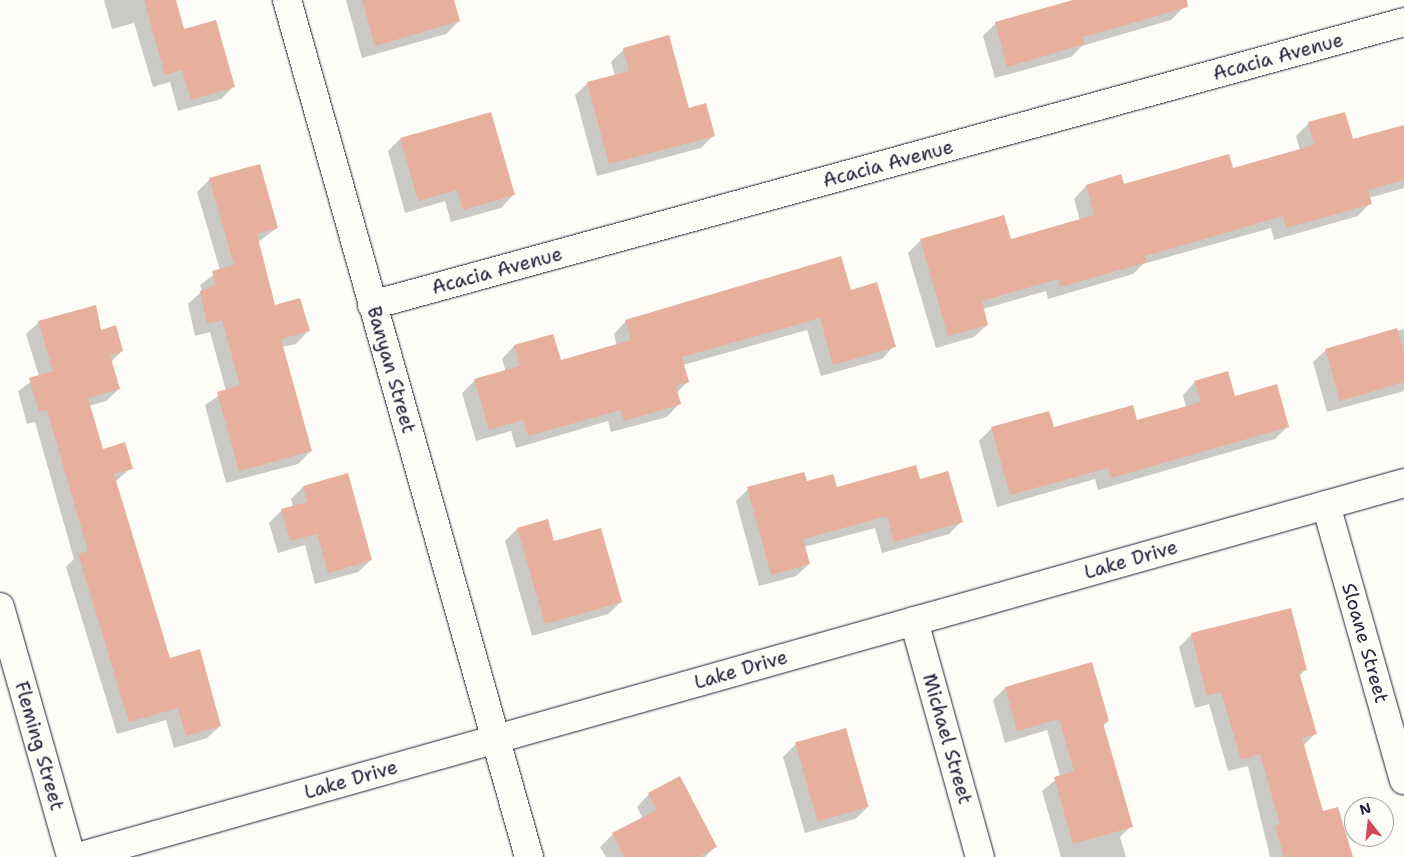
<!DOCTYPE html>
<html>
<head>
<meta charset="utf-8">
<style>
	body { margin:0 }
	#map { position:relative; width:1404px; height:857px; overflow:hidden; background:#fdfcf7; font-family:"Shantell Sans",sans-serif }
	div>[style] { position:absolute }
	.shadow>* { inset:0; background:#0003 }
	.building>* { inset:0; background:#e7b09c; transform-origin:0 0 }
	.roads { filter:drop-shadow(0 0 1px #22223b) drop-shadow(0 0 1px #22223b) }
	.minor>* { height:28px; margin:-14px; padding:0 14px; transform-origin:14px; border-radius:14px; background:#fdfcf7 }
	.tertiary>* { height:28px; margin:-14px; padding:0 14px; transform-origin:14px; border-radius:14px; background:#fdfcf7 }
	span { translate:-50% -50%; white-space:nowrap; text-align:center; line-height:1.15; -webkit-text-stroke:4px #fdfcf7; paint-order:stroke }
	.street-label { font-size:19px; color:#22223b }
	.north { position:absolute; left:1344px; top:797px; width:50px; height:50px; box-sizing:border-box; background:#fdfcf7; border:1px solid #a5a5ac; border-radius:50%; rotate:344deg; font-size:14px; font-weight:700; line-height:20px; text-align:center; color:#22223b }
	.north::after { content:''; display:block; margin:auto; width:18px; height:22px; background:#d1495b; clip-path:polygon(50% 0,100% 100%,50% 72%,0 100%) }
</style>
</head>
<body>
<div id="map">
	<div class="shadow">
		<i style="clip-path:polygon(104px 0,174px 0,183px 31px,233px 87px,221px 99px,178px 111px,170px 82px,153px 87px,134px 23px,112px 29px)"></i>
		<i style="clip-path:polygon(346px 0,453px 0,459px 21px,446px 34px,362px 58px)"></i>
		<i style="clip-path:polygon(1078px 0,1181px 0,1183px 8px,1171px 20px,1082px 46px,1071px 57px,995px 78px,983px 36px,995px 24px)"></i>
		<i style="clip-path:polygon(624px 49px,714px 135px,701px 148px,597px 176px,575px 95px,588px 83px,615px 76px,611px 62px)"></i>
		<i style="clip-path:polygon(1309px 123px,1352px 141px,1404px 126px,1404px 188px,1369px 198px,1370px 203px,1358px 216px,1274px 240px,1271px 228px,1143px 264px,1133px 274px,1048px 299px,1046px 291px,983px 309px,987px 325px,974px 337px,936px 348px,908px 253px,921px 240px,1010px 241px,1080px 220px,1074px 199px,1086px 186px,1120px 176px,1123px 186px,1232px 170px,1300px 150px,1296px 136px)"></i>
		<i style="clip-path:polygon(400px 139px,513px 195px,501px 208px,451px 222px,445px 201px,405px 213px,388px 151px)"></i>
		<i style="clip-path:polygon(210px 179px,277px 228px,258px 242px,275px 306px,308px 331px,296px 344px,282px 347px,311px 451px,298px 464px,226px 483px,205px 405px,226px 391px,210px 332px,195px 336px,188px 304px,202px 291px,200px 285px,220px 270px,197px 192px)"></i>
		<i style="clip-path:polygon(850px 291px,894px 346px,882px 359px,821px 376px,807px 330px,683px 365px,688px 382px,676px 393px,679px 404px,667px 417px,611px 432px,608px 421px,516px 448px,511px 431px,476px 441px,462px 393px,475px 380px,506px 372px,502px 359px,514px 346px,560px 362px,617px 346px,614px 334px,626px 321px)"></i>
		<i style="clip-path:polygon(39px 322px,100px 331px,122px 351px,111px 362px,119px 389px,106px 401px,89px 406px,102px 450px,131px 468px,115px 482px,169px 659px,220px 726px,207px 738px,174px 748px,166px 720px,117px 734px,66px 567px,74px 559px,35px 422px,27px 424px,18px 391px,39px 376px,26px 334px)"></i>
		<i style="clip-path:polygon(1404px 329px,1404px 391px,1327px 412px,1313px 362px,1326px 350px)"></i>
		<i style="clip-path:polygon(1195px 382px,1288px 426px,1275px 439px,1098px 490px,1095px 479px,997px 507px,979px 441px,991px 429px,1049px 413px,1053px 429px,1136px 422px,1186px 407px,1183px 395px)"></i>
		<i style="clip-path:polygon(919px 480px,961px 522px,949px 534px,882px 553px,875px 528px,804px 547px,809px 564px,796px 576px,759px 586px,736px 501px,748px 489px,806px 483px,836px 489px)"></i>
		<i style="clip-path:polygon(303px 487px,371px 560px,358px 572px,315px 584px,305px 545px,278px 553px,269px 523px,282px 510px,293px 507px,291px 499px)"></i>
		<i style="clip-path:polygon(517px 529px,554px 543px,621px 602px,608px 614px,532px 636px,505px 541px)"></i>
		<i style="clip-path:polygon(1192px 634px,1305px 670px,1299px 676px,1315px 734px,1303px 746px,1322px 813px,1351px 857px,1270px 857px,1248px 766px,1228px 771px,1209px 704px,1195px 708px,1179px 647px)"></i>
		<i style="clip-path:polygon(1005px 688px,1108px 721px,1103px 726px,1131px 826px,1120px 837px,1126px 857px,1061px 857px,1042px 791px,1060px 776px,1047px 730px,1005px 743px,993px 700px)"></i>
		<i style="clip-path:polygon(796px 744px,868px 807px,855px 819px,805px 833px,783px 757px)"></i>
		<i style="clip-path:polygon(649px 794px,715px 847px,705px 857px,606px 857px,600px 847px,613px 834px,643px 819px,637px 807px)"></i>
	</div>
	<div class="building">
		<i style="clip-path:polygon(144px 0,176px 0,184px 29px,216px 20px,235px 87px,191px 100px,182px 70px,165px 75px)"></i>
		<i style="clip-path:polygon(362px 0,454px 0,460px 21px,375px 46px)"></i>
		<i style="clip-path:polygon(1073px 0,1187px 0,1188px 7px,1083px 37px,1085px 44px,1007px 67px,995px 22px)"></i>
		<i style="clip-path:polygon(669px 35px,689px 108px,706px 103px,715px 136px,609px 164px,587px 82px,629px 71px,623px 48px)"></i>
		<i style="clip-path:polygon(491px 112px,515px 195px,463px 210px,457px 190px,418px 201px,400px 138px)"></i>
		<i style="clip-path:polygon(1345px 112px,1353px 139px,1404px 125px,1404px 180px,1368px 190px,1372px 204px,1286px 228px,1283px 216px,1145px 256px,1147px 262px,1060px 287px,1058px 279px,982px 301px,988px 325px,948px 336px,920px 239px,1004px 215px,1011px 239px,1094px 215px,1086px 185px,1121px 174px,1124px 184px,1229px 154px,1233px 168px,1314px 145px,1308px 122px)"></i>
		<i style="clip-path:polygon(260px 164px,278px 228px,257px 234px,275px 305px,300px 298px,310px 331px,281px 339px,312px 451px,239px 471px,217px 392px,240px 385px,222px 320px,207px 324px,200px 291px,216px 285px,212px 271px,234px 265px,209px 178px)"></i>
		<i style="clip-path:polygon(841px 256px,851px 290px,877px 282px,896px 347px,833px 365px,820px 318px,682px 357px,689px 382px,676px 386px,681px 404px,624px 421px,621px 410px,528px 436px,523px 420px,489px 430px,474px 379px,520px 366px,514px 345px,553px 334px,561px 360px,631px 340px,625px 320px)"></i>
		<i style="clip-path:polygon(96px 305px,101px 330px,116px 325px,123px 351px,110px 355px,120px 389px,88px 398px,103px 449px,125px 442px,133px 469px,114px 474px,170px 658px,200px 649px,221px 726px,186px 736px,178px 708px,129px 722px,78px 554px,88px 551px,47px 410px,39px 412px,29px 378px,53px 371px,38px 321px)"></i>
		<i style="clip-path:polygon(1397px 328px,1404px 353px,1404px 382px,1340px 401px,1325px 349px)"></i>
		<i style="clip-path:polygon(1228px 371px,1235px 396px,1277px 384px,1289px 427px,1111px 478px,1108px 468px,1010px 495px,991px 427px,1049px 411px,1054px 427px,1133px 405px,1137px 420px,1201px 402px,1194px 381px)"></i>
		<i style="clip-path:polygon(916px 465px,920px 479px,948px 471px,963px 522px,894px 542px,887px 516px,803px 539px,810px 564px,771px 575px,747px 487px,804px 472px,807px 481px,833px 474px,837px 487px)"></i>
		<i style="clip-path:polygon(348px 473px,372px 560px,328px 573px,317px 534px,290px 541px,281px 509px,307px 502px,303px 486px)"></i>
		<i style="clip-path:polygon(548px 519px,554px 541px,601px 528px,622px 602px,545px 624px,517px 528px)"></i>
		<i style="clip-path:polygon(1291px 608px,1307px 670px,1299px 672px,1317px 734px,1302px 738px,1323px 811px,1338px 807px,1353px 857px,1284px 857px,1275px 826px,1280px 824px,1260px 754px,1241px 760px,1221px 692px,1207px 696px,1191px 633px)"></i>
		<i style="clip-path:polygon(1092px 662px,1109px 721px,1103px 723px,1133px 827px,1073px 844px,1054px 777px,1074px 771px,1059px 719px,1017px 731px,1005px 687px)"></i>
		<i style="left:846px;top:728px;width:82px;height:53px;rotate:74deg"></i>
		<i style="clip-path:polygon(680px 776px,717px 847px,698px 857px,624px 857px,612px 833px,657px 810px,648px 793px)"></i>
	</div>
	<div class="roads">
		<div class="minor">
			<i style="left:287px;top:0;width:891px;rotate:74.23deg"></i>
			<i style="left:372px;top:305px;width:1070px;rotate:-15.33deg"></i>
			<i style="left:1326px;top:505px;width:286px;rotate:74.2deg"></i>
			<i style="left:914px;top:621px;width:245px;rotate:74.4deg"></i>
		</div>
		<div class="tertiary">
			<i style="left:0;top:607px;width:260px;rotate:74.1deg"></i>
			<i style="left:78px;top:857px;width:1378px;rotate:-15.75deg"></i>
		</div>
	</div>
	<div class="street-label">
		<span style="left:1278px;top:57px;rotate:-15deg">Acacia Avenue</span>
		<span style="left:888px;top:164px;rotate:-15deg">Acacia Avenue</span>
		<span style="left:497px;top:271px;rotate:-15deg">Acacia Avenue</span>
		<span style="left:391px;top:370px;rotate:74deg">Banyan Street</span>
		<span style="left:1131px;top:560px;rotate:-16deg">Lake Drive</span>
		<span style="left:1365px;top:643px;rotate:74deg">Sloane Street</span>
		<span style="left:741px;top:670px;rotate:-16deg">Lake Drive</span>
		<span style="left:947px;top:739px;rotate:74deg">Michael Street</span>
		<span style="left:39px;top:746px;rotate:74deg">Fleming Street</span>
		<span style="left:351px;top:780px;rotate:-16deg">Lake Drive</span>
	</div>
	<div class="north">N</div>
</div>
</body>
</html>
